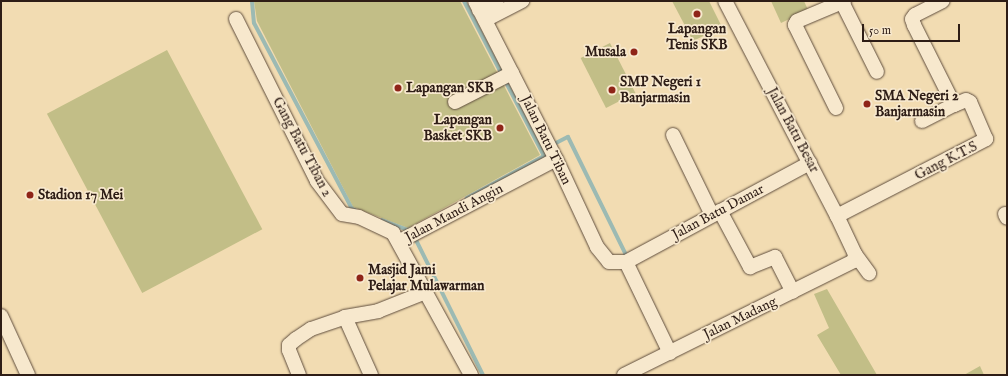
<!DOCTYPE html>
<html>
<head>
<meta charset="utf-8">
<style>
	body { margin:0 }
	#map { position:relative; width:1008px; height:376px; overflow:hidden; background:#f2dcb2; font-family:"IM FELL English",serif }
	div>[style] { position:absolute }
	.green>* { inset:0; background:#c2be87; transform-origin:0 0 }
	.stream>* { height:4px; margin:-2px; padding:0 2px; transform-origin:2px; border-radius:2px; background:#9cbab3 }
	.roads { filter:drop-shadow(0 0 1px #5f4d3d) drop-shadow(0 0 1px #5f4d3d) }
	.minor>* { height:14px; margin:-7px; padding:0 7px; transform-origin:7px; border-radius:7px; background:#f7e8cd }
	.dots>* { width:11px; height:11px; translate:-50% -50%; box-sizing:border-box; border:2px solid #f7e8cd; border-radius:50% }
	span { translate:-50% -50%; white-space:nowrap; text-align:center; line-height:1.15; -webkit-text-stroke:3.5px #f7e8cd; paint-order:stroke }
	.poi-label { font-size:14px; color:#2e1d16; font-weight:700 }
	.right { translate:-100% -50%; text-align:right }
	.left { translate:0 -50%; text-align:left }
	.street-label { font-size:14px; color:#2e1d16 }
	.frame { position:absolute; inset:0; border:2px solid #2e1d16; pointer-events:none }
	.scale { position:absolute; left:862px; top:24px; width:98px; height:18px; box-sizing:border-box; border:2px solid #2e1d16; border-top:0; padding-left:5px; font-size:12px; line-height:14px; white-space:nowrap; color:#2e1d16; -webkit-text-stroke:3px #f7e8cd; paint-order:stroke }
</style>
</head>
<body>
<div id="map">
	<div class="green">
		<i style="clip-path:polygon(254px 1px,460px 1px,540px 155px,408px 228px,353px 207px,257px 21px)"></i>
		<i style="clip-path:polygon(672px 1px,709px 1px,722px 27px,693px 41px)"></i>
		<i style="clip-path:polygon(771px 1px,804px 1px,808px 10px,781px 23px)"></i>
		<i style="left:610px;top:43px;width:56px;height:33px;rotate:63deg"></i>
		<i style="left:167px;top:50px;width:203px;height:136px;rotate:62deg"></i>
		<i style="clip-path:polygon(827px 289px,877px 375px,841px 375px,817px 335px,829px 328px,814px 294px)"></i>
		<i style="clip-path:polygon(980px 366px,984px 375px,964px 375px)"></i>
	</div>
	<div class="stream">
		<i style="left:252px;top:1px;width:22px;rotate:85deg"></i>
		<i style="left:254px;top:23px;width:210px;rotate:62.2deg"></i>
		<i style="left:352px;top:209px;width:3px;rotate:18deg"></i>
		<i style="left:464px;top:1px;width:174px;rotate:62.7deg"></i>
		<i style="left:544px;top:156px;width:88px;rotate:151.4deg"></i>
		<i style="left:552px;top:145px;width:18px;rotate:-27deg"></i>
		<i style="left:568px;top:137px;width:136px;rotate:63.8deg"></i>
		<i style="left:382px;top:220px;width:28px;rotate:21deg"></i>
		<i style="left:408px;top:230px;width:3px;rotate:-18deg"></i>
		<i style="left:414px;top:236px;width:155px;rotate:63.6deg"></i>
	</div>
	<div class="roads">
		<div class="minor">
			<i style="left:475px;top:1px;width:178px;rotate:62.9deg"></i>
			<i style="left:556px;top:159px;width:97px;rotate:65deg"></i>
			<i style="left:597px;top:247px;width:19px;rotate:51deg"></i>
			<i style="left:609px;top:262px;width:17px"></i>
			<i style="left:626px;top:262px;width:209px;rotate:-28.3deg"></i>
			<i style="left:844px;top:1px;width:2px;rotate:153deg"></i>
			<i style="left:842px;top:2px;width:78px;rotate:63.4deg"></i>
			<i style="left:479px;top:10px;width:20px;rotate:-27deg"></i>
			<i style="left:236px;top:19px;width:181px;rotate:63.4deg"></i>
			<i style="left:317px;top:181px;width:41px;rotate:52.9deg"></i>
			<i style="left:342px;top:214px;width:17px;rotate:10deg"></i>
			<i style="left:359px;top:217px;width:38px;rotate:25deg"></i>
			<i style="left:393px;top:233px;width:162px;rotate:61.2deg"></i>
			<i style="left:485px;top:20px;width:42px;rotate:-27.2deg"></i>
			<i style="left:455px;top:102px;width:64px;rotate:-27deg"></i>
			<i style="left:836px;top:108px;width:93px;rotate:-116.3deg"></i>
			<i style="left:795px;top:25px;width:4px;rotate:-63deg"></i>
			<i style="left:797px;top:21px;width:49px;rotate:-22.9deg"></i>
			<i style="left:922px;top:121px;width:36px;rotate:-27deg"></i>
			<i style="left:673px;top:135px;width:89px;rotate:64deg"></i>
			<i style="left:720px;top:211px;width:64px;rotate:61.8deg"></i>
			<i style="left:750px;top:267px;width:27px;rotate:-22deg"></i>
			<i style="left:775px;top:257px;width:39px;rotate:63deg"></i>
			<i style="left:1005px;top:214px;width:4px;rotate:63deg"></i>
			<i style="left:837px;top:216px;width:168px;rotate:-27.3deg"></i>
			<i style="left:986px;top:139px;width:40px;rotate:-113.4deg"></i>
			<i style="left:970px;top:102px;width:4px;rotate:-153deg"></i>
			<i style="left:966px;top:100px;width:13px;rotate:157deg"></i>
			<i style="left:954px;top:105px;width:89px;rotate:-116.6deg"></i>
			<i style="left:914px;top:25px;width:6px;rotate:-108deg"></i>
			<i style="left:912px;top:19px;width:5px;rotate:-53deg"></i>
			<i style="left:915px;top:15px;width:31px;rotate:-27deg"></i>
			<i style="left:400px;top:241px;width:176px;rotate:-27.7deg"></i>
			<i style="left:855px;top:254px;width:24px;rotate:54deg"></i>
			<i style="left:626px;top:262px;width:101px;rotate:64.2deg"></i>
			<i style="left:1px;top:316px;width:65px;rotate:65.4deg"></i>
			<i style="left:345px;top:317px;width:64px;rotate:65.9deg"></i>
			<i style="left:299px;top:375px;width:27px;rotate:-112deg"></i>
			<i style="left:289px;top:350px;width:5px;rotate:-90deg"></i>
			<i style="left:289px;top:345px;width:9px;rotate:-41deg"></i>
			<i style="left:296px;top:339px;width:18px;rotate:-34deg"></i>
			<i style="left:311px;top:329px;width:36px;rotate:-19deg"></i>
			<i style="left:345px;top:317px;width:34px;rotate:-10deg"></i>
			<i style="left:378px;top:311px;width:52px;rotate:-21.6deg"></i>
			<i style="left:624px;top:375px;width:257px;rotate:-26.4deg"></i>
			<i style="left:854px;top:261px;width:7px;rotate:-82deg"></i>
			<i style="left:855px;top:254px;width:42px;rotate:-115.3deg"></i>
			<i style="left:837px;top:216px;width:242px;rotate:-117.5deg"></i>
		</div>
	</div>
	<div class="dots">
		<i style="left:697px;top:14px;background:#8f2418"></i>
		<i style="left:634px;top:52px;background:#8f2418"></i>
		<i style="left:398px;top:88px;background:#8f2418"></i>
		<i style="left:612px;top:90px;background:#8f2418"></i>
		<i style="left:867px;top:104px;background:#8f2418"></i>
		<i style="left:500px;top:128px;background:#8f2418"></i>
		<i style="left:30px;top:195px;background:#8f2418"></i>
		<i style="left:360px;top:278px;background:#8f2418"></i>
	</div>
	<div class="poi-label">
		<span style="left:697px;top:37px">Lapangan<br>Tenis SKB</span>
		<span class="right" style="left:626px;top:52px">Musala</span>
		<span class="left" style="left:620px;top:90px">SMP Negeri 1<br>Banjarmasin</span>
		<span class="left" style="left:406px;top:88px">Lapangan SKB</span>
		<span class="left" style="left:875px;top:104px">SMA Negeri 2<br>Banjarmasin</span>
		<span class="right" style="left:492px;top:128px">Lapangan<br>Basket SKB</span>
		<span class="left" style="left:38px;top:195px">Stadion 17 Mei</span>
		<span class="left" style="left:368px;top:278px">Masjid Jami<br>Pelajar Mulawarman</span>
	</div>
	<div class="street-label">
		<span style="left:793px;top:130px;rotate:62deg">Jalan Batu Besar</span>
		<span style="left:546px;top:140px;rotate:64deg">Jalan Batu Tiban</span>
		<span style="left:302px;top:147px;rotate:62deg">Gang Batu Tiban 2</span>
		<span style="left:946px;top:161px;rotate:-27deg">Gang K.T.S</span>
		<span style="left:718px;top:212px;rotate:-28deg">Jalan Batu Damar</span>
		<span style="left:454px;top:213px;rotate:-28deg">Jalan Mandi Angin</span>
		<span style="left:740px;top:318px;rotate:-26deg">Jalan Madang</span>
	</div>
	<div class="frame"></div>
	<div class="scale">50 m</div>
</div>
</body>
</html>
